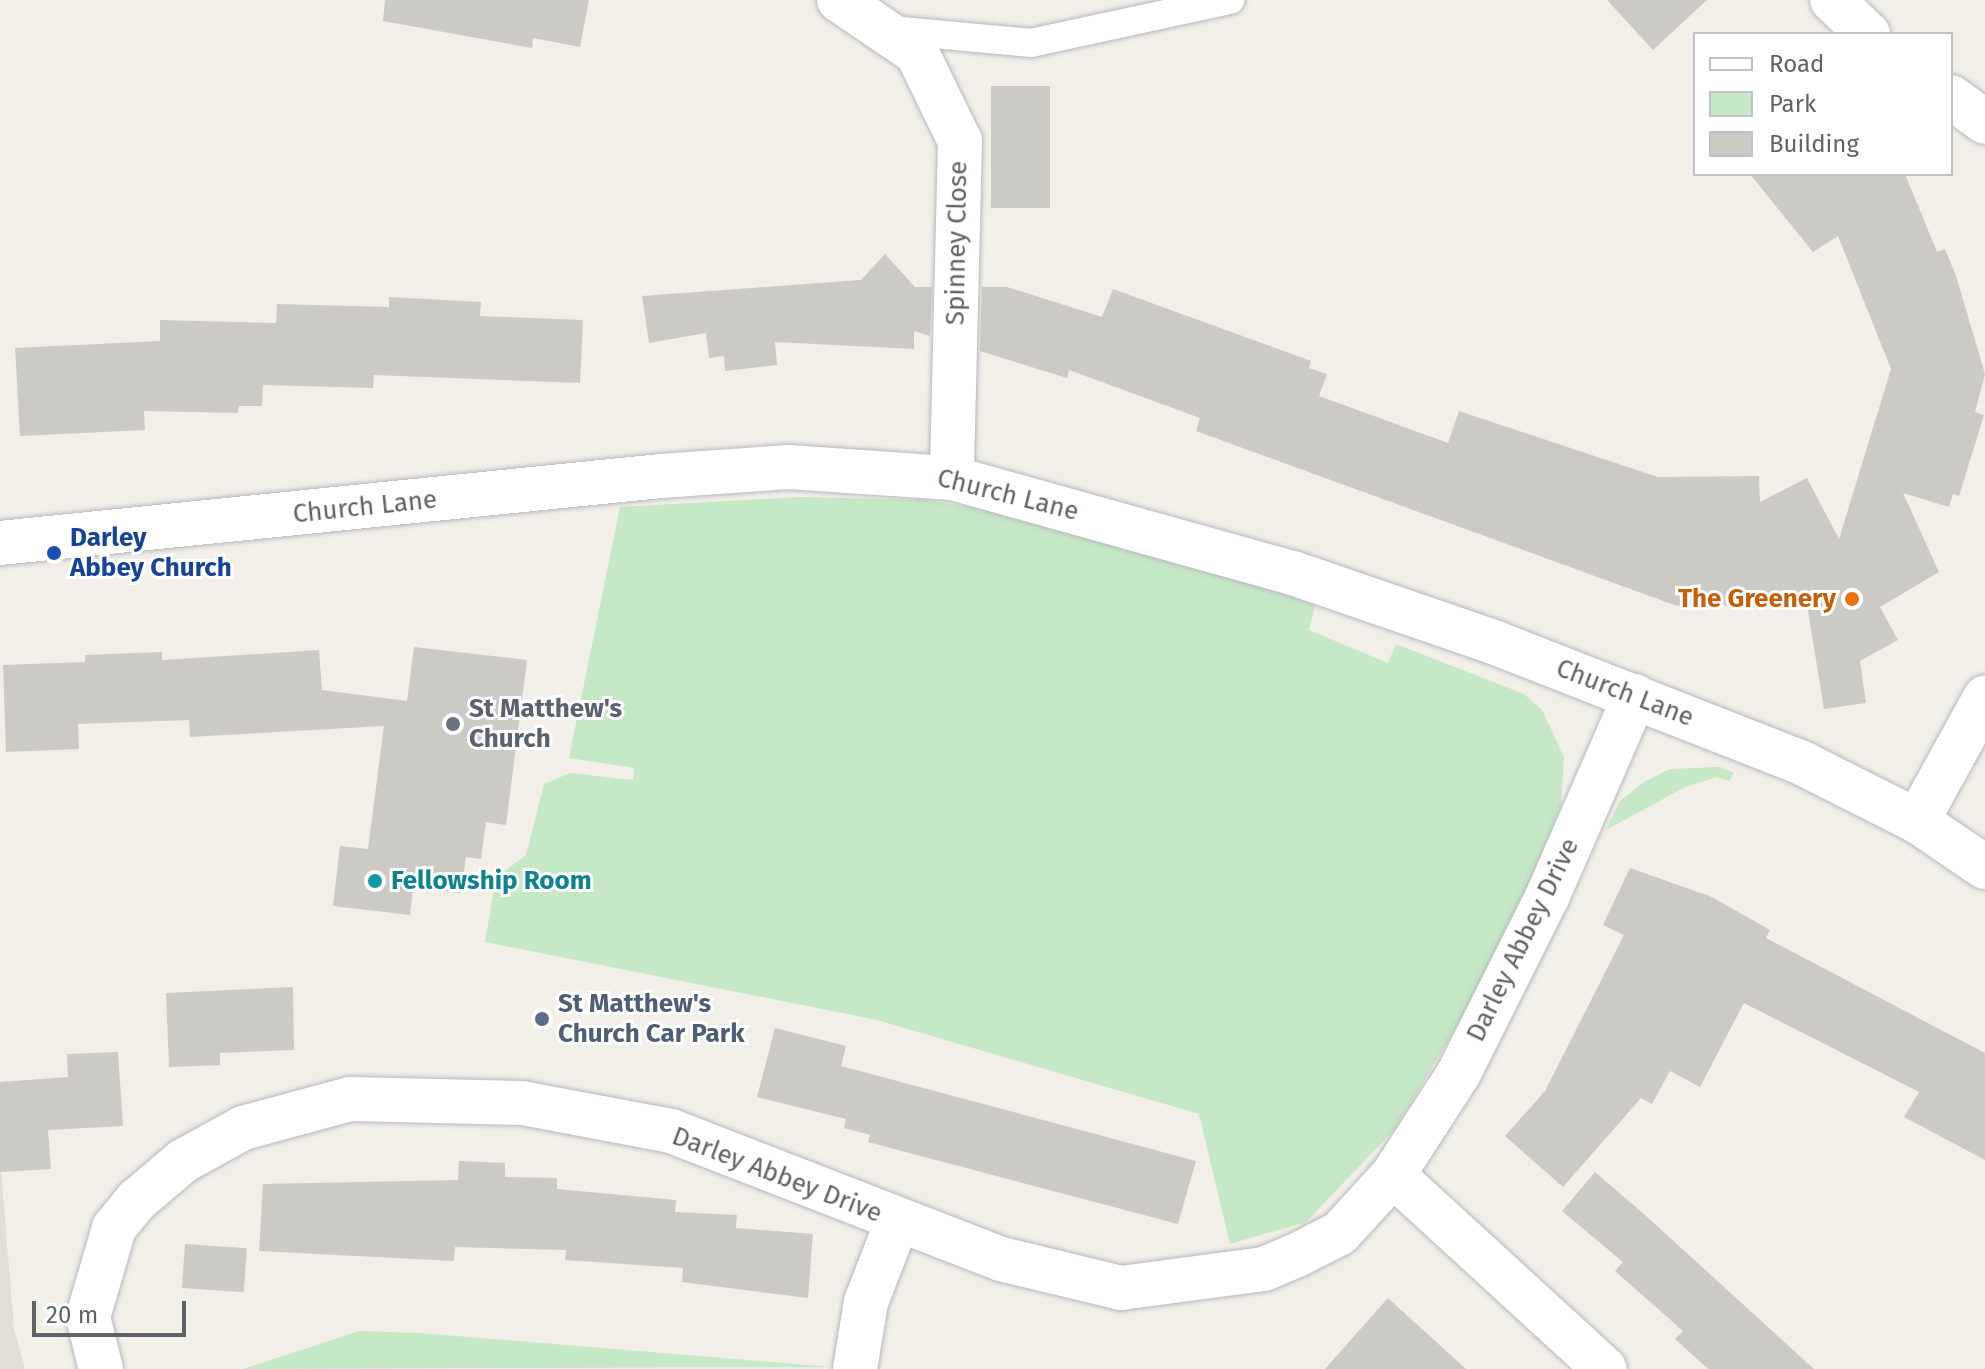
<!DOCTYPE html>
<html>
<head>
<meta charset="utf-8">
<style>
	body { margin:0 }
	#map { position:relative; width:1985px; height:1369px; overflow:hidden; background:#f1efe8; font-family:"Fira Sans",sans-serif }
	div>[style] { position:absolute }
	.education>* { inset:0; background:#e1ded6 }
	.green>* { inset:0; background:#c5e8c5 }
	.building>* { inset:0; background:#cccac5; transform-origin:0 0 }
	.roads { filter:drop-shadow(0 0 2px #b5b8bc) drop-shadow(0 0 2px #b5b8bc) }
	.service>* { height:28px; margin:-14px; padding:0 14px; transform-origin:14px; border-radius:14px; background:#fff }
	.minor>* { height:44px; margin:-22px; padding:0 22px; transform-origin:22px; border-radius:22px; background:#fff }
	.tertiary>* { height:44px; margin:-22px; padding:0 22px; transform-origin:22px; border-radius:22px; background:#fff }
	.dots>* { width:22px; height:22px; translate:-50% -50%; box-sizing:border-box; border:4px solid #fff; border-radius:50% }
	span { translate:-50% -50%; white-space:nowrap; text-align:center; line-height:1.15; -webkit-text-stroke:6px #fff; paint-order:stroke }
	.street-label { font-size:26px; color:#5f6368 }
	.transit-label { font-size:26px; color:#164399; font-weight:700 }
	.left { translate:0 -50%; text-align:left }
	.food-label { font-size:26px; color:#c56008; font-weight:700 }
	.right { translate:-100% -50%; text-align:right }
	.worship-label { font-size:26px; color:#5b616d; font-weight:700 }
	.culture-label { font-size:26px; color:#0d838f; font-weight:700 }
	.service-label { font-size:26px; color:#4e5e75; font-weight:700 }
	.legend { position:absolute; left:1693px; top:32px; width:260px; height:144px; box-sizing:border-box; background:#fff; border:2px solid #bfc1c3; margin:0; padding:10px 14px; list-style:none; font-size:24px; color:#5f6368 }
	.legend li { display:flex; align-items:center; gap:16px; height:40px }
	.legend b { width:40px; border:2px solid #bfc1c3 }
	.scale { position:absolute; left:32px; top:1301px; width:154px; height:36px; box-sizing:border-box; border:4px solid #5f6368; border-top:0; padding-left:10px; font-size:24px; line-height:28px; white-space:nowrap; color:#5f6368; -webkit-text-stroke:6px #fff; paint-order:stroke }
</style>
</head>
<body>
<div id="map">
	<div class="education">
		<i style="clip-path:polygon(0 1157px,14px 1329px,25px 1369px,0 1369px)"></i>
	</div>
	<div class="green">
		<i style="clip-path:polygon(800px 497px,926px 500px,982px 509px,1242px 577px,1315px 606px,1309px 630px,1388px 663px,1396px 644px,1524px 694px,1542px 710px,1564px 757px,1561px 805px,1499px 957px,1394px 1130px,1306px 1222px,1230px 1244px,1199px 1114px,877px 1020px,485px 942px,496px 878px,526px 855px,544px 784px,570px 773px,633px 780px,634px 768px,569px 758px,620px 507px)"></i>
		<i style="clip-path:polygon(1720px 767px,1734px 773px,1729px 781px,1717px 777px,1685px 787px,1606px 830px,1620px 801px,1644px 782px,1670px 769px)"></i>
		<i style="clip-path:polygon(359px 1331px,420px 1333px,831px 1367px,243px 1369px)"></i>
	</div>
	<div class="building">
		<i style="clip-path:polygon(385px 0,589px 0,580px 47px,533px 38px,532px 48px,383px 21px)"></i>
		<i style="clip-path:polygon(1607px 0,1707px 0,1653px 50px)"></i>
		<i style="left:1050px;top:86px;width:122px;height:59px;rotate:90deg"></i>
		<i style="clip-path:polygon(1750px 174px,1905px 174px,1937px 252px,1945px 249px,1956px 276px,1985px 374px,1975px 412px,1984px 415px,1959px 496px,1953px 494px,1949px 507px,1903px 493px,1939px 572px,1880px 607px,1898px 640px,1860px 661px,1866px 703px,1824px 709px,1807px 605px,1677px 606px,1196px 431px,1200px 418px,1069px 370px,1067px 378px,980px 351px,982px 287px,1007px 287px,1102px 317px,1113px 289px,1311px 361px,1309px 368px,1327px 374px,1319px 396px,1448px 443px,1459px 411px,1658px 477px,1759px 476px,1760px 502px,1807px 478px,1839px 539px,1891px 369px,1838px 236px,1813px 252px)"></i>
		<i style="clip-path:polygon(885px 254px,915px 287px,932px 287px,930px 336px,914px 331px,914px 349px,775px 342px,777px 365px,725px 371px,724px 356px,709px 358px,706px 333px,649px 343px,642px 296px,861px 280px)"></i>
		<i style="clip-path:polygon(389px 297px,481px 302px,480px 316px,583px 320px,580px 383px,374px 375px,373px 388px,263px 385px,262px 406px,239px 406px,238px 413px,144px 411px,145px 430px,20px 436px,15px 348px,160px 341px,160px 320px,276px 323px,277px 304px,389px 307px)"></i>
		<i style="clip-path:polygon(414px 647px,527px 660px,506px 825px,486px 822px,481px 859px,466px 857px,461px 893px,413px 888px,410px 915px,333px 906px,340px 846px,368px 849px,384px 726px,190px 737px,189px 720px,78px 724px,79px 749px,6px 752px,3px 665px,85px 662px,85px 655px,162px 652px,162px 660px,319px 650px,322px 690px,407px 701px)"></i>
		<i style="clip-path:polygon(1630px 868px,1712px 897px,1770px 930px,1766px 938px,1985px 1053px,1985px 1160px,1904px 1117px,1919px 1092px,1744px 1003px,1700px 1087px,1670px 1071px,1652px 1104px,1641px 1098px,1563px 1187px,1505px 1136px,1545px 1091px,1624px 935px,1603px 925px)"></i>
		<i style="clip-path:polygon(293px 987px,294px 1050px,220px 1053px,220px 1065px,169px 1067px,166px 993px)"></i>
		<i style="clip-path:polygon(775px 1028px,846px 1046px,841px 1066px,1196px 1161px,1178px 1224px,868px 1142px,870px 1135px,844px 1128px,846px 1119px,757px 1097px)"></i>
		<i style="clip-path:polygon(118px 1052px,123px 1126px,48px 1130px,51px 1169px,0 1172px,0 1082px,68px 1077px,67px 1054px)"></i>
		<i style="clip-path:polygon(459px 1161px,505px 1163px,505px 1177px,557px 1178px,557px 1189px,676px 1200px,675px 1212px,737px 1215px,736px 1228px,813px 1234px,808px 1298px,682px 1282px,683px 1268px,565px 1260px,566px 1250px,455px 1247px,454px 1261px,259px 1251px,263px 1184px,458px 1180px)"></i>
		<i style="clip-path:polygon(1595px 1172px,1645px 1215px,1814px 1369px,1708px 1369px,1675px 1339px,1683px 1331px,1615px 1271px,1623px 1262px,1562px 1211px)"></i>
		<i style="left:185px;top:1244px;width:62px;height:44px;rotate:4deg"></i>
		<i style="clip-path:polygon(1388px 1298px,1466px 1369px,1325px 1369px)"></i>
	</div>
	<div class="roads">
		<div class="service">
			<i style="left:891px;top:30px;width:141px;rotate:5.3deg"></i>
			<i style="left:1031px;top:43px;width:204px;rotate:-12.2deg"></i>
		</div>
		<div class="minor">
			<i style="left:839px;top:0;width:94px;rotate:34.2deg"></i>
			<i style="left:917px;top:53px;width:98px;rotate:64deg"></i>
			<i style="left:960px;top:141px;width:337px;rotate:91.4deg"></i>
			<i style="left:1832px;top:0;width:50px;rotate:43.4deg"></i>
			<i style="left:1951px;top:97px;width:42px;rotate:36.3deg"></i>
			<i style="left:1917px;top:821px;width:141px;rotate:-61.1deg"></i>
			<i style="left:1393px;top:1175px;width:287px;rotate:42.5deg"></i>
			<i style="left:101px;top:1369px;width:54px;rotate:-104deg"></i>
			<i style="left:88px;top:1317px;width:93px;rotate:-73.7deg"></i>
			<i style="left:114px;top:1228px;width:36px;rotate:-51deg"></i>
			<i style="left:137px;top:1200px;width:60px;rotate:-40.3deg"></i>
			<i style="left:183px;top:1161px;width:68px;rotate:-28.8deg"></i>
			<i style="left:243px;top:1128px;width:111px;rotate:-15.2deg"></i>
			<i style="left:350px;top:1099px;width:172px;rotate:1.3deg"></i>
			<i style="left:522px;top:1103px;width:152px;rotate:10.6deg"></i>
			<i style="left:671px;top:1131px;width:354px;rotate:21.2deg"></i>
			<i style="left:1001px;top:1259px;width:123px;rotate:13.6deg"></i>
			<i style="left:1121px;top:1288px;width:144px;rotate:-7.6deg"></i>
			<i style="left:1264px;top:1269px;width:38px;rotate:-23deg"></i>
			<i style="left:1299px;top:1254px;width:46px;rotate:-27.1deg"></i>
			<i style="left:1340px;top:1233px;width:79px;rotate:-47.6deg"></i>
			<i style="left:1393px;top:1175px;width:121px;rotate:-57.1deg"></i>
			<i style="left:1459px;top:1073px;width:199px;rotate:-63.4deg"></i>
			<i style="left:1548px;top:895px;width:217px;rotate:-66.4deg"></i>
			<i style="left:855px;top:1369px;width:68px;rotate:-80.7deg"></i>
			<i style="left:866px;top:1302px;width:86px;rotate:-68.8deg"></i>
		</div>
		<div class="tertiary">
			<i style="left:0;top:543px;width:664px;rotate:-5.79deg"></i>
			<i style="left:661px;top:476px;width:128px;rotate:-4deg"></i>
			<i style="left:789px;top:467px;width:163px;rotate:3.9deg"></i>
			<i style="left:952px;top:478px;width:354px;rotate:15.6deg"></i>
			<i style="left:1293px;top:573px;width:215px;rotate:19deg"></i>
			<i style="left:1496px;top:643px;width:331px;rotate:21.4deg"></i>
			<i style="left:1804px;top:764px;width:127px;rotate:26.8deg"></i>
			<i style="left:1917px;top:821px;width:82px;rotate:34.1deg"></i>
		</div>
	</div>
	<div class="dots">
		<i style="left:54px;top:553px;background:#1a4fb4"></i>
		<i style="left:1852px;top:599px;background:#e8710a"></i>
		<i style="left:453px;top:724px;background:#6b7280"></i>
		<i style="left:375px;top:881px;background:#0f9aa8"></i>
		<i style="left:542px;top:1019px;background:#5c6f8a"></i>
	</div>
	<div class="street-label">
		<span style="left:957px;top:243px;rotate:-89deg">Spinney Close</span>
		<span style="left:1008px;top:495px;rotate:14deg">Church Lane</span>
		<span style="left:365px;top:507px;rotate:-6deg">Church Lane</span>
		<span style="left:1625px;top:693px;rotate:21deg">Church Lane</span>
		<span style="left:1523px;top:940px;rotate:-64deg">Darley Abbey Drive</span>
		<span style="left:777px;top:1175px;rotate:21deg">Darley Abbey Drive</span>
	</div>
	<div class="transit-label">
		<span class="left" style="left:70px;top:553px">Darley<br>Abbey Church</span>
	</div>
	<div class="food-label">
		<span class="right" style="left:1836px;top:599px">The Greenery</span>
	</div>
	<div class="worship-label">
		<span class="left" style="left:469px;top:724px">St Matthew's<br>Church</span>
	</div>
	<div class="culture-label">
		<span class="left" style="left:391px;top:881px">Fellowship Room</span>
	</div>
	<div class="service-label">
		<span class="left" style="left:558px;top:1019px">St Matthew's<br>Church Car Park</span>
	</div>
	<ul class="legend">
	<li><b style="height:10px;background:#fff"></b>Road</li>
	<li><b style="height:22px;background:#c5e8c5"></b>Park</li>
	<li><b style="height:22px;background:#cccac5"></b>Building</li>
	</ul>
	<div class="scale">20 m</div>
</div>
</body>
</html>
